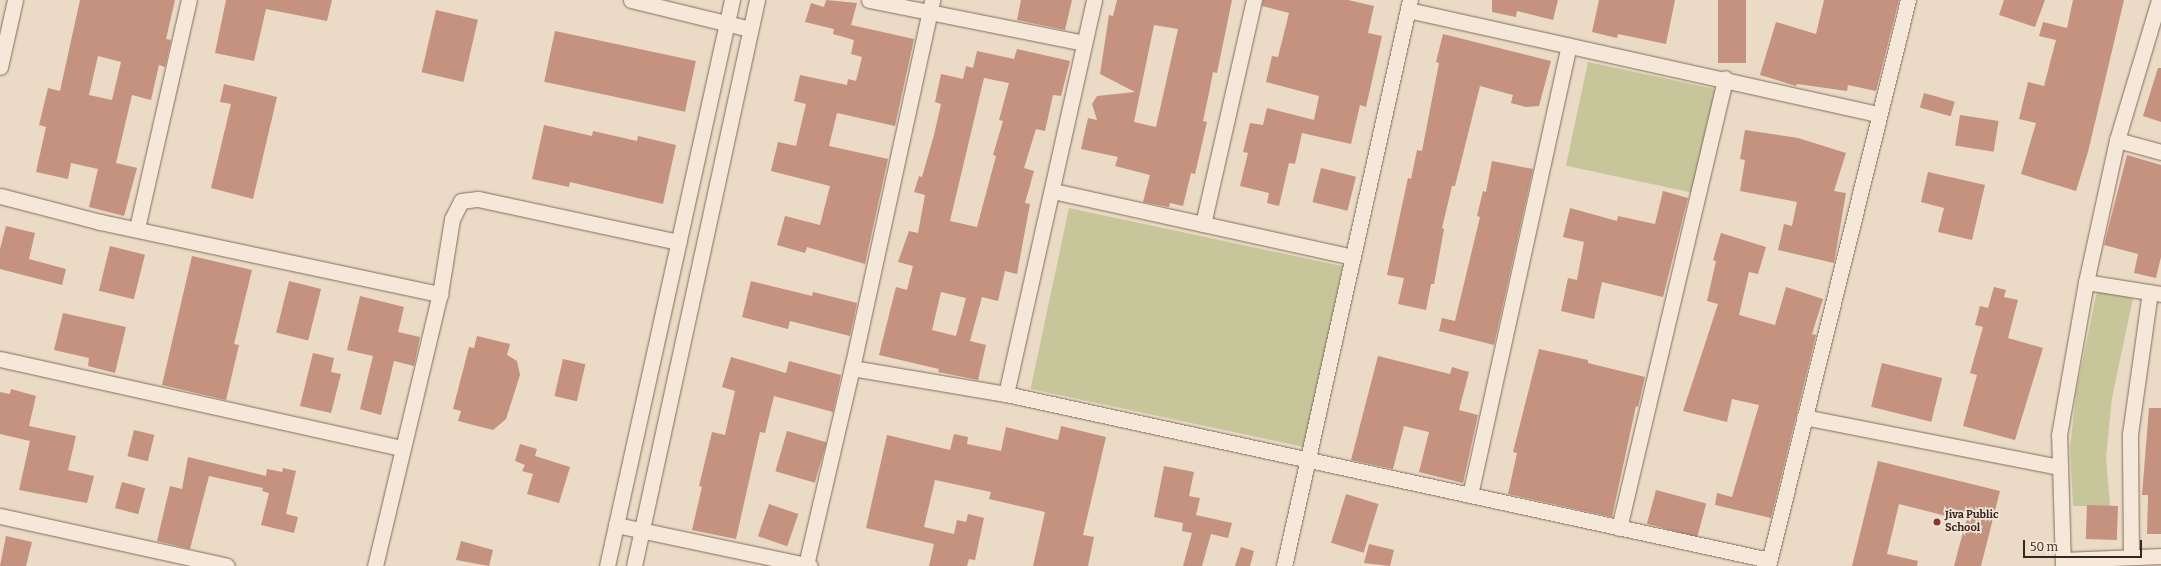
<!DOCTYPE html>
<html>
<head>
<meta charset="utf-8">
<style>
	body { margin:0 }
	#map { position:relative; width:2161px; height:566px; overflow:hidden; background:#eadac6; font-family:Bitter,serif }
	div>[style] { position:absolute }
	.green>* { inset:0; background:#c7c69b; transform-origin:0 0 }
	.building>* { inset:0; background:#c4927f; transform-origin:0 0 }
	.roads { filter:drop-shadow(0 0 1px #836c5d) drop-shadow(0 0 1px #836c5d) }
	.minor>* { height:15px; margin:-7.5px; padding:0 7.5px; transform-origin:7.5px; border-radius:7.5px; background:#f5e8d8 }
	.dots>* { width:11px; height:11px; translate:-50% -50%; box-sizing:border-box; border:2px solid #f2e5d5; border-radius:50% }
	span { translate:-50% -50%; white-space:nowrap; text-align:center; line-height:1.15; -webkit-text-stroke:3.5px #f2e5d5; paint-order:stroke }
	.poi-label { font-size:11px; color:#352720; font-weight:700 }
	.left { translate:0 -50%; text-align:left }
	.scale { position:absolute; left:2023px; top:540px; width:119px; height:18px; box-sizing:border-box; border:2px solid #352720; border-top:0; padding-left:5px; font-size:12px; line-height:14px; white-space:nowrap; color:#352720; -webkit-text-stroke:3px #f2e5d5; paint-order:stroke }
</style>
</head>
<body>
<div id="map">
	<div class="green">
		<i style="left:1588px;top:62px;width:132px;height:106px;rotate:12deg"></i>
		<i style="left:1069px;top:208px;width:280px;height:185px;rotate:12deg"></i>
		<i style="clip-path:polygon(2097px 291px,2133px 298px,2112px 398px,2106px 457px,2110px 506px,2073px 506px,2070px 449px,2076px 392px)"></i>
	</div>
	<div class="building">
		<i style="clip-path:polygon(evenodd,80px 0,175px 0,166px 39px,171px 40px,165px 67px,159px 65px,151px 100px,132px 95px,116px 163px,137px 168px,124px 216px,89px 207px,98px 169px,71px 163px,68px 179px,36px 172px,46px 127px,39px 125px,48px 88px,60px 91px,80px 0,98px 56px,121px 62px,112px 100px,89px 95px,98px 56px)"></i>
		<i style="clip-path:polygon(226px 0,332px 0,327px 21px,266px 9px,254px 61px,215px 53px)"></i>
		<i style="clip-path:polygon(826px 0,857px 3px,851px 25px,914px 39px,895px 126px,837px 113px,829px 146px,888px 159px,865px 264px,807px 247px,805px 253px,777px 245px,785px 216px,820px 225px,830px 186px,771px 171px,778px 142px,796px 146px,806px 104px,794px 101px,800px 75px,847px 85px,848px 79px,856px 81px,862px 57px,851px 54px,854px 40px,833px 34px,834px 29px,805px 22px,811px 3px,824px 7px)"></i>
		<i style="clip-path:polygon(1021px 0,1072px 0,1065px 30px,1017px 20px)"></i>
		<i style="clip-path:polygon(evenodd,1117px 0,1232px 0,1217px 73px,1213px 72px,1209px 93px,1203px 121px,1207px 122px,1195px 174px,1191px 173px,1183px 206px,1170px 203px,1169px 207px,1143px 202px,1150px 175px,1115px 166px,1118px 157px,1081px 149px,1088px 118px,1097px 120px,1092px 104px,1097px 96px,1135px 92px,1100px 74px,1109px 15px,1113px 16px,1117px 0,1154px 25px,1178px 29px,1156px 127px,1134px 122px,1154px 25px)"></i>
		<i style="clip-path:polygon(1263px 0,1348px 0,1374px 6px,1368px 33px,1382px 36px,1366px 107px,1360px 105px,1351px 144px,1302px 133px,1295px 164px,1289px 163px,1279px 206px,1267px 203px,1269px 193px,1240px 186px,1248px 153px,1243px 152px,1250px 123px,1263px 125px,1267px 108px,1314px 120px,1319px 96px,1266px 82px,1272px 56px,1278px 57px,1289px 13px,1262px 6px)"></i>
		<i style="clip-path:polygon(1492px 0,1558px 0,1553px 20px,1517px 11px,1516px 17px,1492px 12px)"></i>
		<i style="clip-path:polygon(1599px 0,1675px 0,1666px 44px,1618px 34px,1617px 38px,1592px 32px)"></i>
		<i style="left:1718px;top:0;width:28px;height:63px"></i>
		<i style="clip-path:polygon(1824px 0,1899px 0,1876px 91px,1848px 85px,1847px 91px,1797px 84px,1796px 86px,1760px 75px,1776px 22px,1816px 34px)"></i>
		<i style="clip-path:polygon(2004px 0,2045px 0,2035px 27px,1999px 15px)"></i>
		<i style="clip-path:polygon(2073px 0,2124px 0,2088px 152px,2076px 191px,2021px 174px,2036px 123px,2019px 119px,2028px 82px,2044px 86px,2056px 40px,2039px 36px,2043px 22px,2067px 28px)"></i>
		<i style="left:436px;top:10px;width:43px;height:64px;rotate:13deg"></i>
		<i style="left:555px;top:31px;width:144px;height:52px;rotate:12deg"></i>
		<i style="clip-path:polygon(1443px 34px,1551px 61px,1539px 106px,1526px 107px,1511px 103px,1513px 95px,1480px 86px,1455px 186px,1452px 186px,1442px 228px,1444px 229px,1434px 284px,1431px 284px,1426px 310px,1398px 304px,1404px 278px,1387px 275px,1408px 178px,1411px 179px,1417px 150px,1422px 151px,1439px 63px,1436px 62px)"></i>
		<i style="clip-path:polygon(evenodd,1017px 49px,1070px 61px,1061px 96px,1053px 95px,1045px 131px,1036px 129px,1024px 168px,1034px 171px,1025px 203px,1030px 204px,1017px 274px,1005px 271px,998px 301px,982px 297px,970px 341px,986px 345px,978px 380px,938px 372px,939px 369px,879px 355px,896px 287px,907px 290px,913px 266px,898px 262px,909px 231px,918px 233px,925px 195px,914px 192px,919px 176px,922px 177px,934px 135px,941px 104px,935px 102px,941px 74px,963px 79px,966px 66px,973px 68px,977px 51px,1014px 59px,1017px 49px,984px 78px,1009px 83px,999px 120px,1003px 121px,993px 155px,996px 156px,977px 227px,950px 221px,984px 78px,1017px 49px,941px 292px,966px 298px,956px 336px,932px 330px,941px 292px)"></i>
		<i style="clip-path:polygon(2158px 68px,2161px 68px,2161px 122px,2143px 116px)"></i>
		<i style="clip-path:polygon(224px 84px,277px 97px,253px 199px,211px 188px,231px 104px,220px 102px)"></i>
		<i style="left:1924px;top:93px;width:32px;height:15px;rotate:16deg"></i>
		<i style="left:1960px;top:115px;width:39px;height:31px;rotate:9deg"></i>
		<i style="clip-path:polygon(544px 125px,592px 136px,593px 131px,637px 141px,638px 136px,676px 145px,663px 204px,570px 182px,569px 187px,532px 179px)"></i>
		<i style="clip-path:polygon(1745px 130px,1798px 138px,1846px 153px,1834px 191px,1846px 193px,1834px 263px,1778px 250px,1784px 224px,1792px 226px,1797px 202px,1740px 191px,1745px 160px,1740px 159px)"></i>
		<i style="clip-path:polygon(2127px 155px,2161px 165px,2161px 257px,2156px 278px,2134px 273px,2138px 254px,2104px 245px)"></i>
		<i style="clip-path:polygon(1492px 161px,1533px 169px,1494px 345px,1439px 331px,1442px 318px,1455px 321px,1480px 217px,1477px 216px,1483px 191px,1486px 192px)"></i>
		<i style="left:1321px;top:168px;width:36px;height:35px;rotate:14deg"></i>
		<i style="clip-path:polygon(1928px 172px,1985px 185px,1972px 240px,1938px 232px,1944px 208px,1921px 202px)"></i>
		<i style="clip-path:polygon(1663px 191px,1688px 198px,1663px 297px,1602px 282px,1594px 319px,1561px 311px,1568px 278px,1577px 280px,1584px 242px,1563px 237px,1570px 208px,1617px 221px,1618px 216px,1655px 224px)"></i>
		<i style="clip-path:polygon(6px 226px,35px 233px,29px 259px,66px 269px,62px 285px,0 269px,0 249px)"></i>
		<i style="clip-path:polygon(1721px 233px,1766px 247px,1758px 274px,1749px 272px,1739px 315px,1775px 325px,1786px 287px,1823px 299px,1812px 334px,1816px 335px,1771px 518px,1715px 505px,1717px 493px,1732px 497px,1759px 405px,1732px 399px,1727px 422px,1683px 411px,1718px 304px,1707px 301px,1716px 261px,1713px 260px)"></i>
		<i style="left:110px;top:246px;width:36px;height:46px;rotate:14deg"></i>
		<i style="clip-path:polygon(192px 256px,252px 270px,234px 344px,239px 345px,226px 400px,162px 385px)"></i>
		<i style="left:289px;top:281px;width:33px;height:53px;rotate:14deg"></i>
		<i style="clip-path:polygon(751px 281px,812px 296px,813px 292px,857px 303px,850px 336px,790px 321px,788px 329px,742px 317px)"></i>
		<i style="clip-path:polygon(1994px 287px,2006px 290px,2004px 297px,2018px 300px,2008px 338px,2043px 348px,2015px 440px,1963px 426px,1977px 375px,1970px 373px,1983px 327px,1975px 325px,1980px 306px,1988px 308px)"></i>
		<i style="clip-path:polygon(360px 296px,404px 307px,398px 332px,420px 337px,414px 366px,394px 361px,381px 415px,360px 409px,373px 356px,347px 350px)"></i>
		<i style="clip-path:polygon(63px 313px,126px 327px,115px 373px,88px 366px,89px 358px,54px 350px)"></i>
		<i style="clip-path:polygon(477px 336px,510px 344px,507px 355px,517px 361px,520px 375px,506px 419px,493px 430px,458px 421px,461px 411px,453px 409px,469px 347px,474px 348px)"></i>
		<i style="clip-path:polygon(1539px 349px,1588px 360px,1588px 363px,1645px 377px,1638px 407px,1636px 406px,1612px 517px,1508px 494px,1517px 453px,1513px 452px)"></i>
		<i style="clip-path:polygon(313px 353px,334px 358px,331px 372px,341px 374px,331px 413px,300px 406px)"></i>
		<i style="clip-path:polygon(1378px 356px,1450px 374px,1452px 367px,1469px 372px,1459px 410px,1478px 415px,1463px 483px,1419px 472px,1429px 432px,1404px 426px,1393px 469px,1351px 460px)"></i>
		<i style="clip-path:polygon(731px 357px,786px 373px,789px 361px,841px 375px,833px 412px,774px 396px,765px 433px,760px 432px,736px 539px,692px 530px,702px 487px,699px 486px,712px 432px,725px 435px,735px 391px,722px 387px)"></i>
		<i style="left:563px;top:359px;width:23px;height:38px;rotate:13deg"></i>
		<i style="left:1882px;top:363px;width:62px;height:45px;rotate:14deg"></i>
		<i style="clip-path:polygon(11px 389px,36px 396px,29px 426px,76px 436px,68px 470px,94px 476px,87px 503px,19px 490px,30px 441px,0 434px,0 392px,10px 394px)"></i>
		<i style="clip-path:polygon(2149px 408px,2161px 408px,2161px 534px,2147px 534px,2148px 495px,2142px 495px)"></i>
		<i style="clip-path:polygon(1061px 426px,1106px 437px,1083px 535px,1094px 537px,1088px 566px,1033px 566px,1045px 512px,989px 499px,991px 492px,935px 480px,924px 527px,954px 534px,957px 520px,966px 522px,968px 514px,984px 518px,975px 560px,969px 559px,967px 566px,929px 566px,934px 544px,866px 528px,887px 435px,950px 450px,954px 434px,968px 437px,967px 444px,1001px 451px,1006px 427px,1058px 440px)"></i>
		<i style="left:134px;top:430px;width:21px;height:27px;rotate:14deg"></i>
		<i style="left:787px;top:431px;width:41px;height:42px;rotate:16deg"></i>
		<i style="clip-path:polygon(520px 444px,537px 449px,535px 456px,570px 467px,559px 503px,527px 494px,533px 474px,522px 471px,525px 465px,515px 461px)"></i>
		<i style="clip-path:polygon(188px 457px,266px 476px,267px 469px,282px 472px,283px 468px,296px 471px,286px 514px,298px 517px,294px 533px,261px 525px,269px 493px,262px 491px,263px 488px,209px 476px,190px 549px,157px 541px,170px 486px,182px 489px)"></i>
		<i style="clip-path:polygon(1878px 461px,2000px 491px,1981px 566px,1954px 566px,1966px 521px,1899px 504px,1887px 554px,1918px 561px,1917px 566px,1852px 566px)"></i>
		<i style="clip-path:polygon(1164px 466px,1194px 472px,1189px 496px,1200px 498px,1196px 515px,1232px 523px,1228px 538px,1211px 534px,1202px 566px,1183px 566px,1192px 533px,1182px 531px,1183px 523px,1154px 517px)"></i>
		<i style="left:122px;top:482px;width:24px;height:27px;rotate:15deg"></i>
		<i style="left:1656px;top:490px;width:52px;height:35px;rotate:15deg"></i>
		<i style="left:1346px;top:494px;width:34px;height:51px;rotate:17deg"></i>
		<i style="left:769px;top:504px;width:31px;height:34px;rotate:19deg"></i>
		<i style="left:2087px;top:505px;width:31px;height:34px;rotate:2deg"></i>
		<i style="clip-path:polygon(6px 536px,32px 542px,26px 566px,0 566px)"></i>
		<i style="clip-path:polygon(461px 541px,493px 550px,489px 566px,456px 560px)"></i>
		<i style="clip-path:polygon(1369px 544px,1394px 550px,1390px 566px,1364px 563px)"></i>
		<i style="clip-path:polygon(1241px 547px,1254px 551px,1250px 566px,1235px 566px)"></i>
	</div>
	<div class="roads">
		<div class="minor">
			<i style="left:631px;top:0;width:122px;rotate:13.7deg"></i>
			<i style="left:869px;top:0;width:219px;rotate:11.3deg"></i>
			<i style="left:1408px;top:10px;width:482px;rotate:12.5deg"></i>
			<i style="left:0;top:67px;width:69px;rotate:-77.4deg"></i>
			<i style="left:2117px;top:140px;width:46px;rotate:15.3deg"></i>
			<i style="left:1053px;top:191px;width:306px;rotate:12.4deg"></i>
			<i style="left:0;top:196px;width:103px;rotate:14.6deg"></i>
			<i style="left:100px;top:222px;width:348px;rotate:12deg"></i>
			<i style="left:1203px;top:224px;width:230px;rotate:-77.2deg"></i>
			<i style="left:137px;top:228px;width:234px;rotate:-77.2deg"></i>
			<i style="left:2086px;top:282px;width:76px;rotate:9.1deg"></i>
			<i style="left:0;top:359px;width:411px;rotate:12.5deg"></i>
			<i style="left:852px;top:368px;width:156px;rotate:9.6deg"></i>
			<i style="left:1006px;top:394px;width:781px;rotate:12.27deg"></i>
			<i style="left:1006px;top:394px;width:404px;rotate:-77.4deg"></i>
			<i style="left:1804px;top:417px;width:261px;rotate:11.1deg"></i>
			<i style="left:1470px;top:495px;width:460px;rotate:-77.6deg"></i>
			<i style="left:0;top:516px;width:232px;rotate:12.4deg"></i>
			<i style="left:616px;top:525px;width:198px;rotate:11.9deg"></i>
			<i style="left:1619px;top:528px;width:462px;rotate:-76.7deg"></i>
			<i style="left:2131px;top:557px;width:123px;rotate:-90.5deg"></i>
			<i style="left:2130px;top:434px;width:143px;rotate:-82deg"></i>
			<i style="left:2063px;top:560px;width:98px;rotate:-2.3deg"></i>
			<i style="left:806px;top:565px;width:202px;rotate:-76.9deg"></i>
			<i style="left:852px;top:368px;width:377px;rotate:-77.7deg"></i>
			<i style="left:375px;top:566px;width:280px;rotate:-76.6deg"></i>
			<i style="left:440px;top:294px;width:76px;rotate:-80.9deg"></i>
			<i style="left:452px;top:219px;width:20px;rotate:-63deg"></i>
			<i style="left:461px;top:201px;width:17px;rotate:-7deg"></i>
			<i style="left:478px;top:199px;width:205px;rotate:12.1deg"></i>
			<i style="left:607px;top:566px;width:580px;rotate:-77.55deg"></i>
			<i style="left:634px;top:566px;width:579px;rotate:-77.74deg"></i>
			<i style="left:1284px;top:566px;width:580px;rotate:-77.45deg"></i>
			<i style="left:1768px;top:566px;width:583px;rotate:-76.11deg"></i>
			<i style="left:2063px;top:566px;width:131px;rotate:-91.7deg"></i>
			<i style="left:2059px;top:435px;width:155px;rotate:-80deg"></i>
			<i style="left:2086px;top:282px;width:145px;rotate:-77.7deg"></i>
			<i style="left:2117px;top:140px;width:146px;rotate:-73.3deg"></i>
		</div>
	</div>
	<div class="dots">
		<i style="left:1937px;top:522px;background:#8c3340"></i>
	</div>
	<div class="poi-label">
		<span class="left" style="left:1945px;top:522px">Jiva Public<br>School</span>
	</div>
	<div class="scale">50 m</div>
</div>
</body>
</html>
